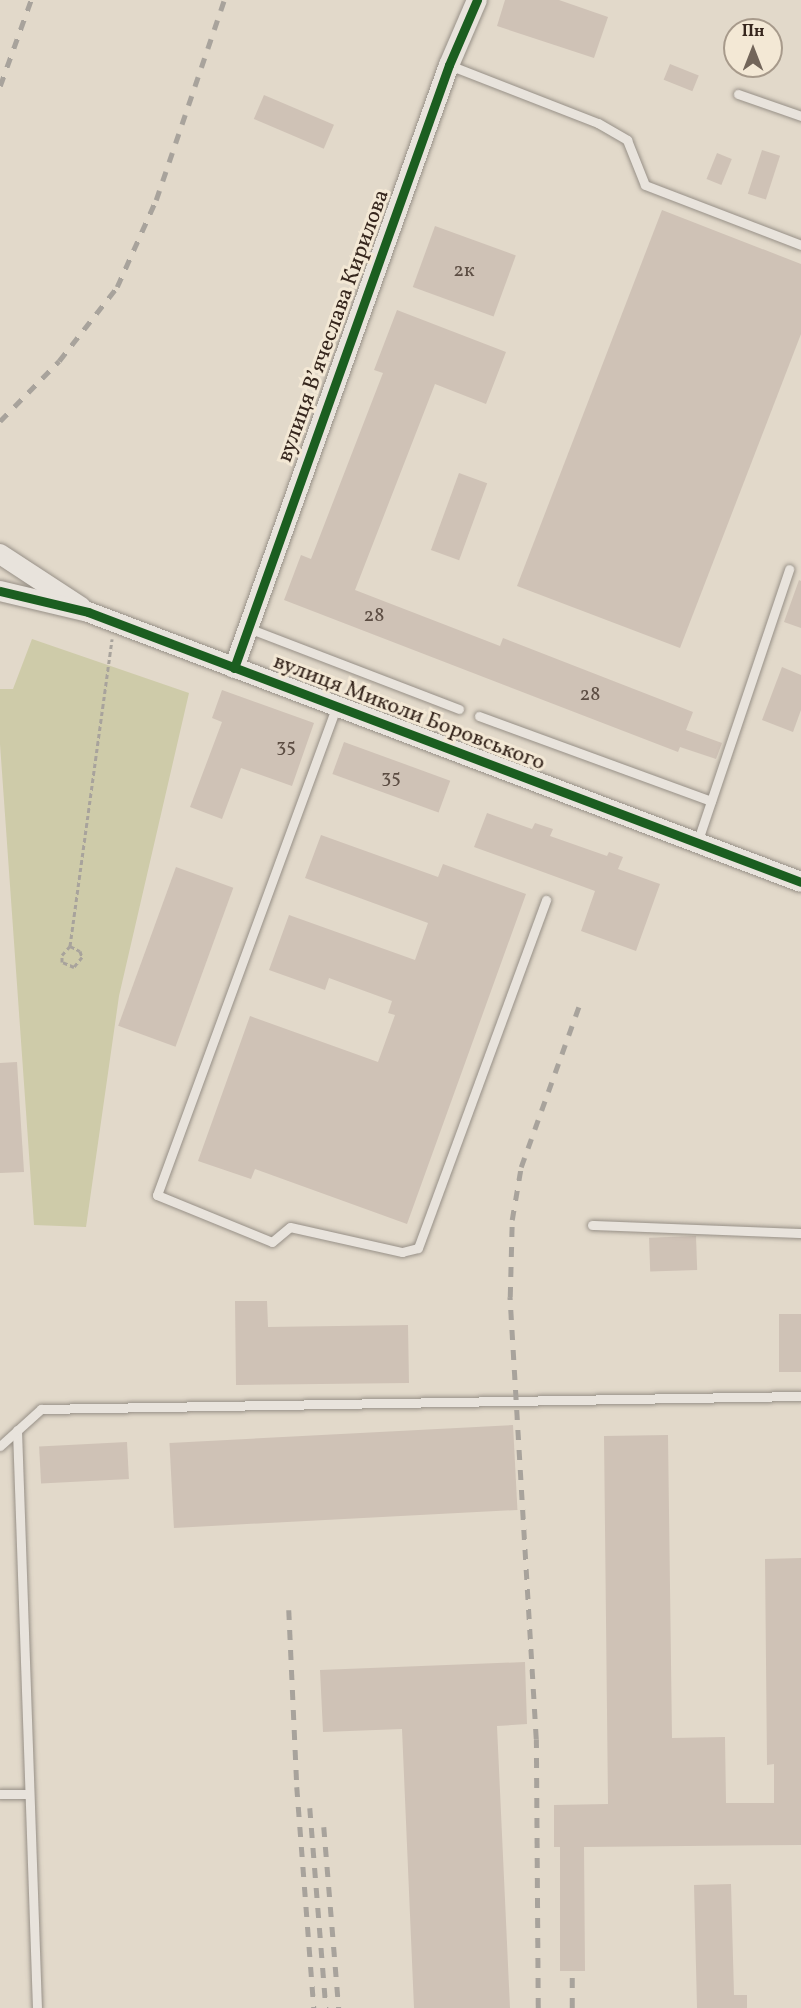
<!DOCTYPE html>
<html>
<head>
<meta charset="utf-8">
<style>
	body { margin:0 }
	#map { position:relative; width:801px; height:2008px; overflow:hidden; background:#e2d9ca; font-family:Vollkorn,serif }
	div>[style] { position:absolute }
	.green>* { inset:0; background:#cecba9 }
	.building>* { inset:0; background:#cfc2b6; transform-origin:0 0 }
	.path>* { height:3px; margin-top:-1.5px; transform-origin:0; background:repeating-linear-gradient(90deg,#a8a39c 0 4.5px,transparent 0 7.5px) }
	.roads { filter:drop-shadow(0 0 2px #979087) drop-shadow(0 0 2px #979087) }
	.lane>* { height:9px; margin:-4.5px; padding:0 4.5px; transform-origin:4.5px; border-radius:4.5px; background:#e8e3dc }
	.street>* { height:20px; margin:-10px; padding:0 10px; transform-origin:10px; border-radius:10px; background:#e8e3dc }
	.rail>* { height:4.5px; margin-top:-2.25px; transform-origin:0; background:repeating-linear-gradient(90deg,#a8a39c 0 10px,transparent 0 20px) }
	.cycleway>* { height:9px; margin:-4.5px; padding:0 4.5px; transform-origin:4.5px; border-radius:4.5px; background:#1b5e20 }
	span { translate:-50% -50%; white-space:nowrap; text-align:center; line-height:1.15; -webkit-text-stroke:6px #f3e8d5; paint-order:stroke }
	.number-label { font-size:20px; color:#5c4d43 }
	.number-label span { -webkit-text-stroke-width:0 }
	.street-label { font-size:22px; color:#36261d }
	.north { position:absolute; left:723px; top:18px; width:60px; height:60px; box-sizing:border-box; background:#f3e8d5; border:2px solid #a79a8b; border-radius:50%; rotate:0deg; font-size:16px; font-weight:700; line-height:24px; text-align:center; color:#36261d }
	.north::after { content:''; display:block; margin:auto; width:21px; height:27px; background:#72655a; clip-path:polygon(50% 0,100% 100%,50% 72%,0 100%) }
</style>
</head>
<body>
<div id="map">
	<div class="green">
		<i style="clip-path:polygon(32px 639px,189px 693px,119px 996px,86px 1227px,34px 1225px,0 744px,0 689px,13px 689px)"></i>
	</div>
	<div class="building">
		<i style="clip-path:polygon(505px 0,559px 0,608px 17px,594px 58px,497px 26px)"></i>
		<i style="left:670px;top:64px;width:31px;height:17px;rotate:22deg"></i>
		<i style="left:264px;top:95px;width:76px;height:26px;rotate:23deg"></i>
		<i style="left:762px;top:150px;width:19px;height:46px;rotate:18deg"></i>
		<i style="left:717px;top:153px;width:16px;height:28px;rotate:22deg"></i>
		<i style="clip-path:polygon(662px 210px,801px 264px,801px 334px,680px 648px,517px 586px)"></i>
		<i style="left:435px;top:226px;width:86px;height:65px;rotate:20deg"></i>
		<i style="clip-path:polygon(397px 310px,506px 352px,486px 404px,435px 384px,355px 590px,500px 646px,503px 638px,693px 712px,686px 730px,722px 743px,716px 759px,680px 747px,678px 752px,284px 600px,301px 555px,311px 559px,383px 373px,374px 370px)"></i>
		<i style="left:459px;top:473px;width:30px;height:82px;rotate:20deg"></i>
		<i style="clip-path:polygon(799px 580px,801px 581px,801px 628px,784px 622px)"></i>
		<i style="clip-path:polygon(782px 667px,801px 675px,801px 710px,793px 732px,762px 720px)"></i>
		<i style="clip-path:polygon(222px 690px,314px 723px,292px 786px,241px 768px,222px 819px,190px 807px,222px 722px,212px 718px)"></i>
		<i style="left:344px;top:742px;width:113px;height:34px;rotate:20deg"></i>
		<i style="clip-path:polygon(487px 813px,532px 829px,535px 823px,553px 829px,550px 836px,607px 856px,609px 852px,623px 857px,618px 869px,660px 884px,636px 951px,581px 931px,595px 891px,474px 847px)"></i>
		<i style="clip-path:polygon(321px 835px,438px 877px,443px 864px,526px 894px,407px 1224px,255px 1169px,251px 1179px,198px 1161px,250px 1016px,378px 1062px,395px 1015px,388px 1013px,392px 1001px,329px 978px,325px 990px,269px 970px,289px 915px,415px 960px,428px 923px,305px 878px)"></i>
		<i style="left:176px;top:867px;width:61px;height:169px;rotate:20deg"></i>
		<i style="clip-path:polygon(17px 1062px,24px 1172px,0 1173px,0 1063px)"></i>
		<i style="left:696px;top:1236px;width:34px;height:47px;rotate:88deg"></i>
		<i style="clip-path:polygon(235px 1301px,267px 1301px,268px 1327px,408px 1325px,409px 1383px,236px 1385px)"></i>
		<i style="left:779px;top:1314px;width:22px;height:58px"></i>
		<i style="left:513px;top:1425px;width:85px;height:344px;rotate:87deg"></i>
		<i style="clip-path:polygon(668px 1435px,672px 1738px,725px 1737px,726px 1803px,774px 1803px,774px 1764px,767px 1765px,765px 1559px,801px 1558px,801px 1845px,584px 1847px,585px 1971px,560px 1971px,560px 1847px,554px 1847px,554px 1805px,608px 1804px,604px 1436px)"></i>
		<i style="left:127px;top:1442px;width:37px;height:88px;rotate:87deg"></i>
		<i style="clip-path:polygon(525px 1662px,527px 1724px,497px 1726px,510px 2008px,414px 2008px,402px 1729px,323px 1732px,320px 1670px)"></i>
		<i style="clip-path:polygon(731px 1884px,734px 1995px,747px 1995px,747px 2008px,697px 2008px,694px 1885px)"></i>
	</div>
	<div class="path">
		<i style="left:70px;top:946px;width:11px;rotate:27deg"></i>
		<i style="left:80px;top:951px;width:6px;rotate:72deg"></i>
		<i style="left:82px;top:957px;width:13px;rotate:129deg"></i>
		<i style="left:74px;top:967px;width:13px;rotate:-157deg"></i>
		<i style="left:62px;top:962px;width:7px;rotate:-90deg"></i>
		<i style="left:62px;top:955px;width:12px;rotate:-48deg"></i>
		<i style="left:70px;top:946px;width:310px;rotate:-82.2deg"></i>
	</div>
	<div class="roads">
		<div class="lane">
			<i style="left:449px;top:65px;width:160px;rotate:21.3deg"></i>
			<i style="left:598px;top:123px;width:34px;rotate:30deg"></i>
			<i style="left:627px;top:140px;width:48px;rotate:68.2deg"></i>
			<i style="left:645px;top:185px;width:167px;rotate:21deg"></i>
			<i style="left:738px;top:94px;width:67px;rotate:19.2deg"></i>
			<i style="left:248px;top:628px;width:226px;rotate:21deg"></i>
			<i style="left:337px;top:705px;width:522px;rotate:110.17deg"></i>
			<i style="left:157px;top:1195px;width:124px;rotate:22.2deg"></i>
			<i style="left:272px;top:1242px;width:23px;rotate:-40deg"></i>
			<i style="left:290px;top:1227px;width:115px;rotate:12.6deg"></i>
			<i style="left:402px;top:1252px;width:16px;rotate:-14deg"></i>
			<i style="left:418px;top:1248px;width:371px;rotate:-69.8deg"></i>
			<i style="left:479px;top:716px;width:247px;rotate:20.1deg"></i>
			<i style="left:697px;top:843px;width:289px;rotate:-71.4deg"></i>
			<i style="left:592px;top:1225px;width:209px;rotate:2.2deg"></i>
			<i style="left:17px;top:1430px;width:578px;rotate:88.02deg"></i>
			<i style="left:0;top:1446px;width:55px;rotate:-42.1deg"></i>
			<i style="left:41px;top:1409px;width:760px;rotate:-0.98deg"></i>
			<i style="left:0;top:1794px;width:29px"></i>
		</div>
		<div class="street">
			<i style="left:0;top:554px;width:97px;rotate:33.2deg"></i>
			<i style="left:0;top:591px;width:90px;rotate:13.4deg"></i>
			<i style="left:88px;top:612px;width:762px;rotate:20.74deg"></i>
			<i style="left:234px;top:668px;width:640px;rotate:-70.38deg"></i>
			<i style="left:449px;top:65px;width:71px;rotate:-66.7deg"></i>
		</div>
	</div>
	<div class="rail">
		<i style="left:0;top:86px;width:91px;rotate:-70.2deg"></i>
		<i style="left:0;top:421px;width:84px;rotate:-45.5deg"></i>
		<i style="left:59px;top:361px;width:94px;rotate:-51.9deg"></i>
		<i style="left:117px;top:287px;width:95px;rotate:-65.9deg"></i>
		<i style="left:156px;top:200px;width:211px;rotate:-71.2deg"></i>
		<i style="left:289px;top:1610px;width:177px;rotate:87.4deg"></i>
		<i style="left:297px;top:1787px;width:222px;rotate:85.6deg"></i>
		<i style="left:310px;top:1808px;width:201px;rotate:85.4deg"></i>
		<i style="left:324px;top:1827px;width:182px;rotate:85.3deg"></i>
		<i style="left:538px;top:2008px;width:269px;rotate:-90.4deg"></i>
		<i style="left:536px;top:1739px;width:443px;rotate:-93.4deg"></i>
		<i style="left:510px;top:1297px;width:77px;rotate:-88.5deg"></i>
		<i style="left:512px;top:1220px;width:54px;rotate:-80.4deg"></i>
		<i style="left:521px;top:1167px;width:177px;rotate:-70.2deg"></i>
		<i style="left:572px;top:2008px;width:37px;rotate:-90deg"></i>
	</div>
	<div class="cycleway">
		<i style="left:0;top:591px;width:90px;rotate:13.4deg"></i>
		<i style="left:88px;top:612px;width:762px;rotate:20.74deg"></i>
		<i style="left:234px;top:668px;width:640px;rotate:-70.38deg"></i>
		<i style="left:449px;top:65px;width:71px;rotate:-66.7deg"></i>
	</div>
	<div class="number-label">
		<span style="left:464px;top:271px">2к</span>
		<span style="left:374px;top:616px">28</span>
		<span style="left:590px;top:695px">28</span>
		<span style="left:286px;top:747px">35</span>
		<span style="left:391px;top:778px">35</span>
	</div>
	<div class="street-label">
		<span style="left:334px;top:326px;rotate:-70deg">вулиця Вʼячеслава Кирилова</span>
		<span style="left:409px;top:713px;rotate:21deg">вулиця Миколи Боровського</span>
	</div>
	<div class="north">Пн</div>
</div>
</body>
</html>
